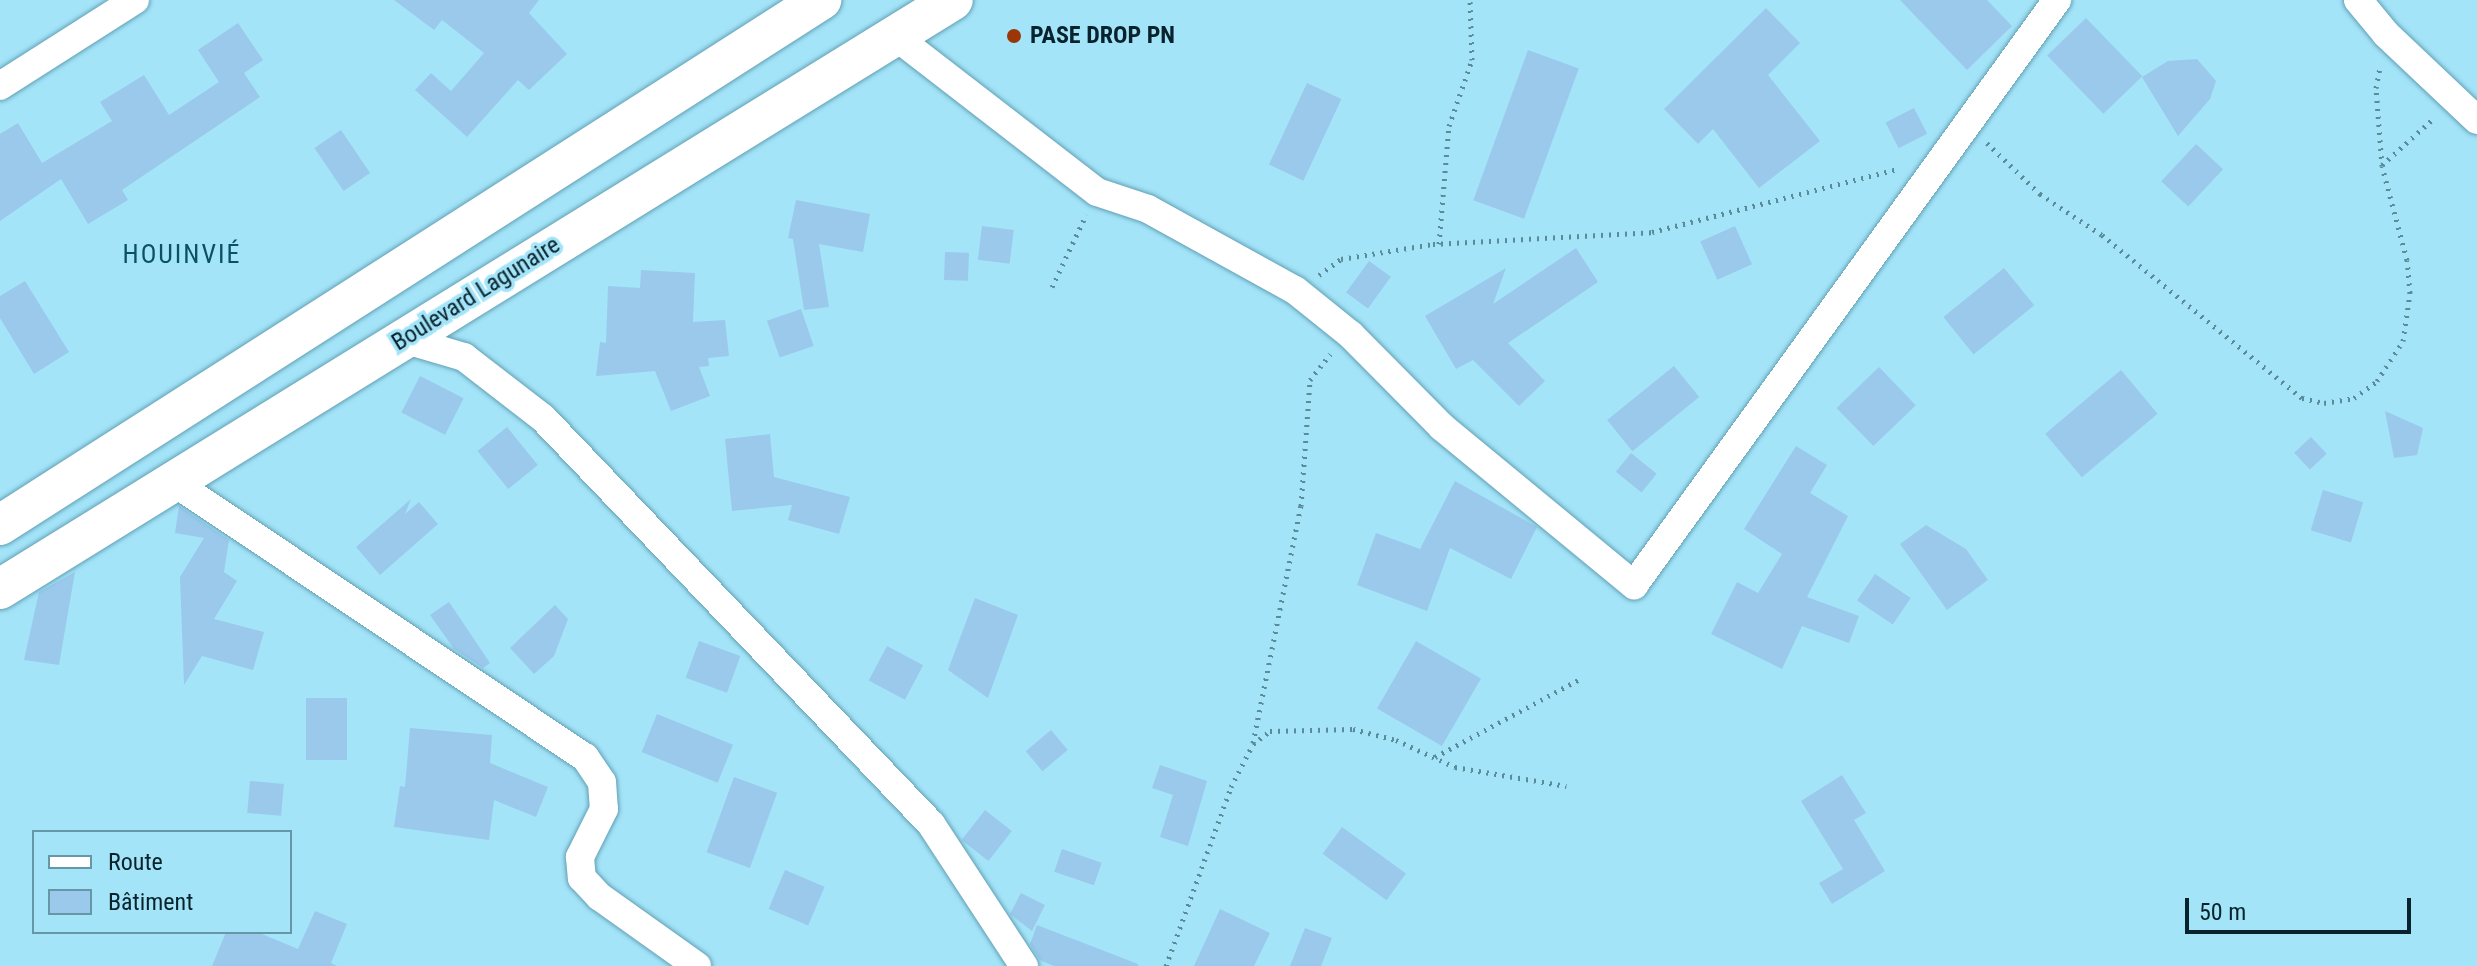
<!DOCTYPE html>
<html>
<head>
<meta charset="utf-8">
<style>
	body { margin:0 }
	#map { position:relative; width:2477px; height:966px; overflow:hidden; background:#a4e4f9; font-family:"Roboto Condensed",sans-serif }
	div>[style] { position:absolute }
	.building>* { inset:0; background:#9ac9ec; transform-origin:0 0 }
	.path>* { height:5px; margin-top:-2.5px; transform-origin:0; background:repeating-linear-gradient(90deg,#5b8a99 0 2px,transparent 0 8px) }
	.roads { filter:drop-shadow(0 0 2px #62a0b4) drop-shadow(0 0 2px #62a0b4) }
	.minor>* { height:28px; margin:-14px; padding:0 14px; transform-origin:14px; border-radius:14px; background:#fff }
	.secondary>* { height:40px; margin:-20px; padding:0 20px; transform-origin:20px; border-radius:20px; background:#fff }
	.dots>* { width:22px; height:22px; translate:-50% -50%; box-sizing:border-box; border:4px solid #a4e4f9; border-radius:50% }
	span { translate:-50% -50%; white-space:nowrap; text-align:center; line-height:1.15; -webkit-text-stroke:7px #a4e4f9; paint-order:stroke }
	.poi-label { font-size:24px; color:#08232b; font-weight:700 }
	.left { translate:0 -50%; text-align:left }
	.street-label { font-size:24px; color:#08232b }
	.neighbourhood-label { font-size:26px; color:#0a5163; letter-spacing:2px }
	.legend { position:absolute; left:32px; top:830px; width:260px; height:104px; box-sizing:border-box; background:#a4e4f9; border:2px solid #6697a7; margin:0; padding:10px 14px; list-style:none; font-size:24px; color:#08232b }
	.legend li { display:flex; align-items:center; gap:16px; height:40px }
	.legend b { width:40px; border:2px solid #6697a7 }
	.scale { position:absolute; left:2185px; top:898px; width:226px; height:36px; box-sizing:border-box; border:4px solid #08232b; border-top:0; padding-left:10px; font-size:24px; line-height:28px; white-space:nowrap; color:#08232b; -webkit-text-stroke:6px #a4e4f9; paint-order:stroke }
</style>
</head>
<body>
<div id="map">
	<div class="building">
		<i style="clip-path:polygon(394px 0,539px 0,529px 13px,567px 54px,529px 90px,518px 80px,467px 137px,415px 90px,431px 73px,451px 91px,484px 53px,442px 20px,434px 30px)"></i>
		<i style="clip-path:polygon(1900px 0,1987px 0,2012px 26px,1967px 70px)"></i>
		<i style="clip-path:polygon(1766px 8px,1800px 43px,1768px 75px,1820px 141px,1759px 188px,1713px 129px,1698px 144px,1664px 109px)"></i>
		<i style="left:2086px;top:18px;width:81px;height:54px;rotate:46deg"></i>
		<i style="clip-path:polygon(238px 23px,263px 60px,244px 73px,260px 97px,122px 190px,128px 200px,88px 224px,61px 179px,0 221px,0 134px,18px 123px,42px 163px,112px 121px,100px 102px,144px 75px,169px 115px,219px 82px,198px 50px)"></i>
		<i style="left:1528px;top:50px;width:54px;height:160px;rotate:20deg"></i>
		<i style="clip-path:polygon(2197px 59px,2216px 81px,2210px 99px,2178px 136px,2142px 77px,2168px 61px)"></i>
		<i style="left:1307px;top:83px;width:38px;height:90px;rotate:25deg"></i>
		<i style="left:1914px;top:108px;width:29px;height:32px;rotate:63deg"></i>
		<i style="left:341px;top:130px;width:52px;height:32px;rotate:56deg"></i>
		<i style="left:2196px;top:144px;width:37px;height:51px;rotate:43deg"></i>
		<i style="clip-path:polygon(796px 200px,870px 214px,863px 252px,819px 244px,829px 307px,804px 310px,793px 239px,788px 238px)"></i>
		<i style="left:982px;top:226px;width:32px;height:34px;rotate:7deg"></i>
		<i style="left:1735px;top:226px;width:42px;height:38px;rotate:66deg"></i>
		<i style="clip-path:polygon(1576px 248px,1598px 282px,1508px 343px,1545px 381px,1519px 406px,1473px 360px,1456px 369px,1425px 316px,1506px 268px,1493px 304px)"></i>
		<i style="left:945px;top:252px;width:24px;height:28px;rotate:2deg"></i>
		<i style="left:1369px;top:261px;width:27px;height:39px;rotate:36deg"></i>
		<i style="left:2004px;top:268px;width:48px;height:78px;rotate:51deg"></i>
		<i style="clip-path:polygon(641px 270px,695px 273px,693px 322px,725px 320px,729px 356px,708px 358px,709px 366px,699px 367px,710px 396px,671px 411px,655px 371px,596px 376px,600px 342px,606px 343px,608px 286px,640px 288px)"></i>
		<i style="clip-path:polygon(25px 281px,69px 352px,34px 374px,0 318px,0 296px)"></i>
		<i style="left:801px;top:309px;width:39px;height:36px;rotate:71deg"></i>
		<i style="left:1674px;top:366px;width:40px;height:86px;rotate:51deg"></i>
		<i style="left:1879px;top:367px;width:53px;height:59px;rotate:46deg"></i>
		<i style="left:2121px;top:370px;width:57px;height:99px;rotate:50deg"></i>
		<i style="left:420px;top:376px;width:49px;height:41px;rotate:27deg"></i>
		<i style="clip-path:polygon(2385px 411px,2423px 428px,2417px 455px,2394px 458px)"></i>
		<i style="left:507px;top:427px;width:49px;height:38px;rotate:51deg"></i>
		<i style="clip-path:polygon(770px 434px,774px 477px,850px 497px,839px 534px,788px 520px,792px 505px,732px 511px,725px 439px)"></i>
		<i style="left:2311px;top:437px;width:23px;height:23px;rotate:47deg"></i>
		<i style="clip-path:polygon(1796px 446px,1827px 465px,1810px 493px,1848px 516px,1807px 597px,1859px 616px,1849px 643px,1802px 626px,1782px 669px,1711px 634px,1737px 582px,1758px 593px,1782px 554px,1744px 529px)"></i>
		<i style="left:1631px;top:453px;width:33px;height:24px;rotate:39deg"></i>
		<i style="clip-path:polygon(1455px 481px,1537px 527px,1511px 579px,1450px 548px,1427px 611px,1357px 585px,1376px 533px,1420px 549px)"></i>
		<i style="left:2323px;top:490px;width:42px;height:42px;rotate:17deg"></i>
		<i style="clip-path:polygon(411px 499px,405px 514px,419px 502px,438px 524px,380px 575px,356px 547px)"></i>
		<i style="clip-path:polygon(179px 506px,229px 540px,224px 572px,237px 581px,214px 619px,264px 632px,253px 670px,202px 656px,184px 685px,180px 577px,204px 538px,175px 533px)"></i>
		<i style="clip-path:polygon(1926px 525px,1966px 549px,1988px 580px,1947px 610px,1900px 544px)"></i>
		<i style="clip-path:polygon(75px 572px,59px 665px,24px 660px,39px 592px)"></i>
		<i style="left:1875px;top:574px;width:43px;height:32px;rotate:34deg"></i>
		<i style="clip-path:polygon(975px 598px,1018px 615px,988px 698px,948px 670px)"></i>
		<i style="clip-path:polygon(449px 602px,490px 663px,483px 668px,454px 649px,430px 615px)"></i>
		<i style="clip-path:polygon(555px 605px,568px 619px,554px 656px,534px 674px,510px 648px)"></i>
		<i style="left:699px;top:641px;width:44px;height:39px;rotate:20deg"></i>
		<i style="left:1416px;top:641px;width:75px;height:78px;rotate:30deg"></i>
		<i style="left:887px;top:646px;width:41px;height:39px;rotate:28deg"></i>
		<i style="left:306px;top:698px;width:41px;height:62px"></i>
		<i style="left:657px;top:714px;width:82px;height:41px;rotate:22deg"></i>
		<i style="clip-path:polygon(410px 728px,492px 735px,490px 763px,548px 787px,536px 817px,494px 800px,489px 840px,394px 827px,400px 786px,405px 787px)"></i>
		<i style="left:1051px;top:730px;width:26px;height:33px;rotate:50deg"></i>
		<i style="clip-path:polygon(1160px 765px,1207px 781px,1188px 846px,1160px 837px,1173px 795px,1152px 788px)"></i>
		<i style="clip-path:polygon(1842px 775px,1866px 813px,1854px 820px,1885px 871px,1832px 904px,1819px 883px,1843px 869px,1801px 801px)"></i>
		<i style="left:734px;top:777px;width:46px;height:80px;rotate:20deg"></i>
		<i style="left:250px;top:781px;width:34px;height:32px;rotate:5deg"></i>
		<i style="left:985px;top:810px;width:34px;height:38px;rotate:38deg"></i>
		<i style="left:1342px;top:827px;width:79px;height:33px;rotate:36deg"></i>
		<i style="left:1062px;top:849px;width:42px;height:24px;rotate:19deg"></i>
		<i style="left:785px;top:870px;width:43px;height:42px;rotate:23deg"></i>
		<i style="clip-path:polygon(1021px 893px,1045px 905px,1032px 931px,1010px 914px)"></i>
		<i style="clip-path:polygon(1220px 909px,1270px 933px,1254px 966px,1194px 966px)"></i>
		<i style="clip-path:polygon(315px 911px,347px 924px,331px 963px,337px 966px,212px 966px,226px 932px,257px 932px,298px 949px)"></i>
		<i style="clip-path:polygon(1037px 925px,1138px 964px,1138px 966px,1054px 966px,1040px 960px,1030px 944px)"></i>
		<i style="clip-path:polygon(1305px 928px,1332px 938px,1321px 966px,1290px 966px)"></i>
	</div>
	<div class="path">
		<i style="left:1987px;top:143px;width:74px;rotate:43.9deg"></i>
		<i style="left:2040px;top:194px;width:74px;rotate:33.5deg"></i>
		<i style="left:2102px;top:235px;width:258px;rotate:39.2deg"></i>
		<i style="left:2302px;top:398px;width:23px;rotate:13deg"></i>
		<i style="left:2324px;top:403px;width:30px;rotate:-9deg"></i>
		<i style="left:2354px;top:398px;width:29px;rotate:-36deg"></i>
		<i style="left:2377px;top:381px;width:48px;rotate:-57deg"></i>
		<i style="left:2403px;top:341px;width:49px;rotate:-81.7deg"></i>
		<i style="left:2410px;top:293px;width:33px;rotate:-95deg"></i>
		<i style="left:2407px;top:260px;width:97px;rotate:-104.9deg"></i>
		<i style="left:2382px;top:166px;width:78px;rotate:-94.4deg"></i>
		<i style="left:2376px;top:88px;width:21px;rotate:-79deg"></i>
		<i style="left:2382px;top:165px;width:70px;rotate:-42.1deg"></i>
		<i style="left:1439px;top:244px;width:118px;rotate:-85.2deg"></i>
		<i style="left:1449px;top:126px;width:70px;rotate:-70.8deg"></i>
		<i style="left:1472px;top:60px;width:60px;rotate:-91.9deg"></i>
		<i style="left:1319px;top:275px;width:27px;rotate:-36deg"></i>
		<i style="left:1341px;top:259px;width:93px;rotate:-9.3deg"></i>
		<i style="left:1433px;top:244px;width:219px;rotate:-3.1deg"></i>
		<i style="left:1652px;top:232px;width:254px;rotate:-14.4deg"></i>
		<i style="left:1052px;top:287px;width:80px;rotate:-64.7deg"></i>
		<i style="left:1253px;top:743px;width:242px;rotate:-78.6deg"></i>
		<i style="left:1301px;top:506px;width:126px;rotate:-85.9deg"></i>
		<i style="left:1310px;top:380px;width:33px;rotate:-52deg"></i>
		<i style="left:1435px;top:757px;width:167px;rotate:-28.3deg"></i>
		<i style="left:1166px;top:966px;width:190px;rotate:-70deg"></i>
		<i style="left:1231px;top:787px;width:48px;rotate:-62.9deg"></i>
		<i style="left:1253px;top:744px;width:21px;rotate:-37deg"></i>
		<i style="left:1270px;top:731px;width:83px;rotate:-1.4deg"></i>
		<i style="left:1353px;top:729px;width:44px;rotate:14.3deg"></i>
		<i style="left:1396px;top:740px;width:65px;rotate:24.6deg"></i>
		<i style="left:1455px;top:767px;width:113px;rotate:9.7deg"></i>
	</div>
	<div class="roads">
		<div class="minor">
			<i style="left:2358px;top:0;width:44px;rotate:50.5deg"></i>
			<i style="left:2386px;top:34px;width:125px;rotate:43.4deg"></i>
			<i style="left:895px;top:36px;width:255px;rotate:37.7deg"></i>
			<i style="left:1097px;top:192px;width:54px;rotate:18.4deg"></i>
			<i style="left:1148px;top:209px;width:168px;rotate:28.9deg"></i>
			<i style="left:1295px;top:290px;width:72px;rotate:38.8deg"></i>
			<i style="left:1351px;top:335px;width:129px;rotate:45.3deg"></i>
			<i style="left:1442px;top:427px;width:249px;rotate:39.5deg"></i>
			<i style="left:1634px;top:585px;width:722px;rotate:-54.13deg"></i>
			<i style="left:0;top:86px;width:160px;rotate:-32.5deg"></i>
			<i style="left:403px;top:339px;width:64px;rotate:16.4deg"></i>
			<i style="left:464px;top:357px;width:100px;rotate:37.7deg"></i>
			<i style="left:543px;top:418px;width:562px;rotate:46.3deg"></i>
			<i style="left:931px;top:824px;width:170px;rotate:56.8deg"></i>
			<i style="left:175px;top:483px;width:493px;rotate:33.8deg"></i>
			<i style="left:585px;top:757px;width:30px;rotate:56deg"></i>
			<i style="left:602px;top:782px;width:27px;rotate:86deg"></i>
			<i style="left:604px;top:809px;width:54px;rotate:116.6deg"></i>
			<i style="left:580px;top:857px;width:21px;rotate:85deg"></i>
			<i style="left:582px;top:878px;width:26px;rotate:47deg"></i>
			<i style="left:600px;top:897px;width:119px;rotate:35.4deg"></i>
		</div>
		<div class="secondary">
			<i style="left:0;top:525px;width:975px;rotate:-32.6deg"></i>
			<i style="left:0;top:589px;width:1120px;rotate:-31.72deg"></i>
		</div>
	</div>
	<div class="dots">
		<i style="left:1014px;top:36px;background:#9b3607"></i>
	</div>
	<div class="poi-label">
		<span class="left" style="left:1030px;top:36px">PASE DROP PN</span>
	</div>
	<div class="street-label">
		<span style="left:476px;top:294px;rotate:-32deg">Boulevard Lagunaire</span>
	</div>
	<div class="neighbourhood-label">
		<span style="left:182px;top:255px">HOUINVIÉ</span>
	</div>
	<ul class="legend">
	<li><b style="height:10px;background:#fff"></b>Route</li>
	<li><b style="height:22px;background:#9ac9ec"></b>Bâtiment</li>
	</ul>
	<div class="scale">50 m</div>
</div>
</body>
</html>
